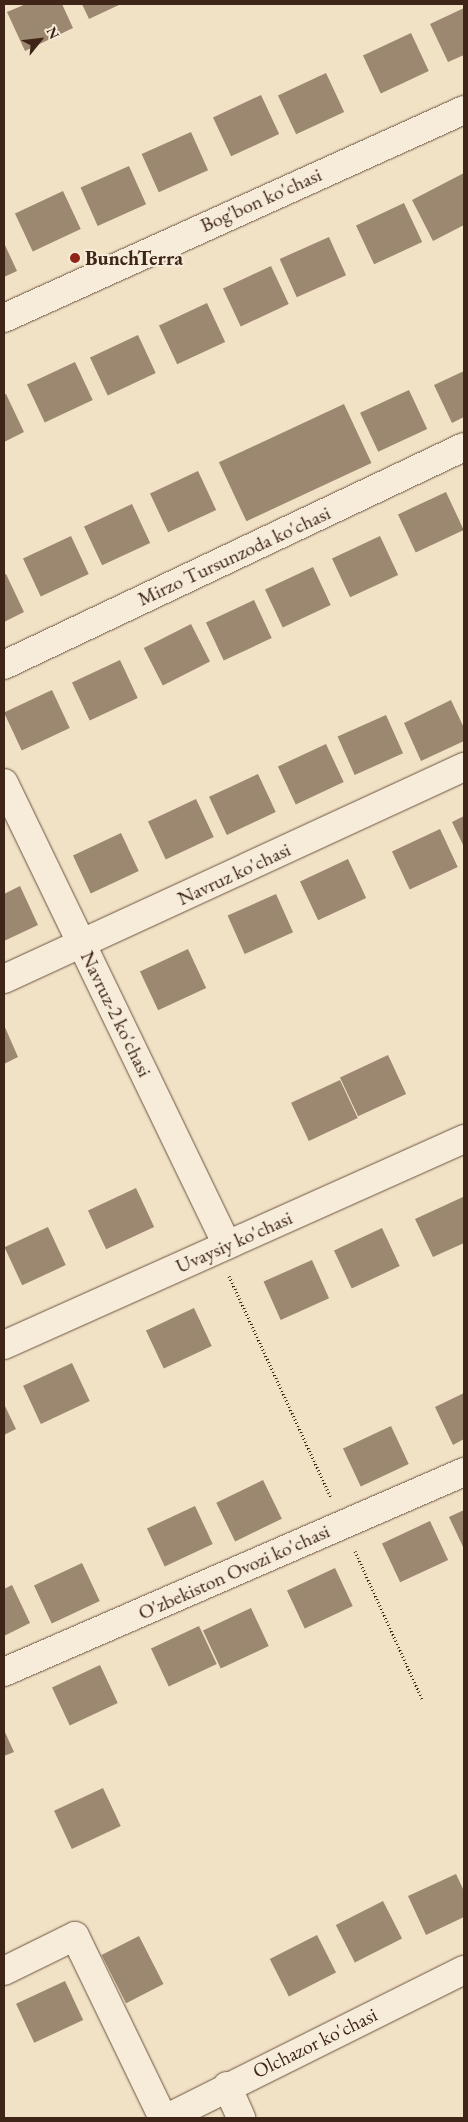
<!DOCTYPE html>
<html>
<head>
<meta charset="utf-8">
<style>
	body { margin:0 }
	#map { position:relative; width:468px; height:2122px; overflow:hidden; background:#f1e2c5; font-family:"EB Garamond",serif }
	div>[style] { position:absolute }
	.building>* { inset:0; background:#9c8771; transform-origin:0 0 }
	.path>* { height:3px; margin-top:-1.5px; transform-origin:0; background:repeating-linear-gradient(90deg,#3f2517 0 1px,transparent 0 3.5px) }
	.roads { filter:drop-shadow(0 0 1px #6c5442) drop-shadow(0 0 1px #6c5442) }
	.minor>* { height:28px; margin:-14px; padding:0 14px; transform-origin:14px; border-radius:14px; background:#f6ecd9 }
	.dots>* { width:14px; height:14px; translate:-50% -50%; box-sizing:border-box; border:2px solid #f6ecd9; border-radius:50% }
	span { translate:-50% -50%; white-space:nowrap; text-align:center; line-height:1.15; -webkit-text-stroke:4px #f6ecd9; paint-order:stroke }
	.street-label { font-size:20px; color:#3f2517 }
	.poi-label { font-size:20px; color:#3f2517; font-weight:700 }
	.left { translate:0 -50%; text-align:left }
	.frame { position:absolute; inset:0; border:5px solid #3f2517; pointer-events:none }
	.north { position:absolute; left:15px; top:15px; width:50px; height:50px; -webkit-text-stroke:4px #f6ecd9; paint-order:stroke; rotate:61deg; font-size:14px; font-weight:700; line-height:20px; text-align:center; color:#3f2517 }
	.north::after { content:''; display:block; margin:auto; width:18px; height:22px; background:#3f2517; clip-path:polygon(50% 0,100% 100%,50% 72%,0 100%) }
</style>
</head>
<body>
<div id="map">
	<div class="building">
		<i style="clip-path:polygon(26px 4px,62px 4px,73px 28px,25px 51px,7px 12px)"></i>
		<i style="clip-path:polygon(82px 4px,121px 4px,89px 19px)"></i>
		<i style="clip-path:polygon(464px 8px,464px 55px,448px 62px,430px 24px)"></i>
		<i style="left:411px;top:33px;width:42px;height:53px;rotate:65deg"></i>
		<i style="left:326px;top:73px;width:43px;height:53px;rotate:65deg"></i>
		<i style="left:261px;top:95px;width:43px;height:53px;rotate:65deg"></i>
		<i style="left:191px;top:132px;width:42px;height:54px;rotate:66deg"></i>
		<i style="left:129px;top:166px;width:42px;height:53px;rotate:66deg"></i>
		<i style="clip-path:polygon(464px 173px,464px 225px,433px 241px,412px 200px)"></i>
		<i style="left:63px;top:191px;width:42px;height:53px;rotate:65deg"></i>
		<i style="left:404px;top:203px;width:43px;height:53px;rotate:65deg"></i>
		<i style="left:329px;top:237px;width:42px;height:54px;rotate:66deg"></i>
		<i style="clip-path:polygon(4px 243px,17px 271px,4px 277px)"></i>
		<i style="left:271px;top:266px;width:42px;height:53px;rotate:65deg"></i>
		<i style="left:207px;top:303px;width:43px;height:53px;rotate:65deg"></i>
		<i style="left:138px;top:335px;width:42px;height:53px;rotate:65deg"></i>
		<i style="left:75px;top:362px;width:42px;height:53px;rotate:65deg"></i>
		<i style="clip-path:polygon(464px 371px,464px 417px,452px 423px,434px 385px)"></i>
		<i style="left:409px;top:390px;width:43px;height:54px;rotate:65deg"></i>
		<i style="clip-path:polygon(6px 394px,24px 432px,4px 442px,4px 395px)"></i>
		<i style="left:344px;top:404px;width:65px;height:138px;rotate:65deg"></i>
		<i style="left:198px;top:471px;width:43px;height:53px;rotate:65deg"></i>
		<i style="left:446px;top:492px;width:42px;height:53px;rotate:65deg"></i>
		<i style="left:132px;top:504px;width:43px;height:53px;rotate:65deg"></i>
		<i style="left:71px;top:536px;width:42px;height:53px;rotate:65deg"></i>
		<i style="left:380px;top:536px;width:43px;height:53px;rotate:65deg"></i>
		<i style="left:313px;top:567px;width:42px;height:53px;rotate:65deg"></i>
		<i style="clip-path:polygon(6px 574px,24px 612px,4px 622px,4px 575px)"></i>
		<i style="left:254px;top:600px;width:42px;height:53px;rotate:65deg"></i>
		<i style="left:191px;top:624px;width:42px;height:53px;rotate:63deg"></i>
		<i style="left:120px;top:660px;width:42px;height:53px;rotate:65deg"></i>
		<i style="left:52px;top:690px;width:42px;height:53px;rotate:65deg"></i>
		<i style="clip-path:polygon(451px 700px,464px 728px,464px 741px,421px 761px,404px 723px)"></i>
		<i style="left:386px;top:715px;width:42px;height:53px;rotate:66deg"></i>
		<i style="left:326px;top:744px;width:42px;height:53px;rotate:65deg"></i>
		<i style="left:258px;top:774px;width:42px;height:54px;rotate:65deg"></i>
		<i style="left:196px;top:799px;width:42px;height:53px;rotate:65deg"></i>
		<i style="clip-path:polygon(464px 816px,464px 847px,452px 822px)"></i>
		<i style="left:440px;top:829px;width:42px;height:53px;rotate:65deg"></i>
		<i style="left:121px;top:833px;width:42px;height:53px;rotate:65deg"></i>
		<i style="left:348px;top:859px;width:43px;height:53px;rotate:65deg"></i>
		<i style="clip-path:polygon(20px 886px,38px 925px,4px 941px,4px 894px)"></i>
		<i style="left:276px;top:894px;width:42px;height:53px;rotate:66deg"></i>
		<i style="left:188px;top:949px;width:43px;height:53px;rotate:65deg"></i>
		<i style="clip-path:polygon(4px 1025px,18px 1057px,4px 1064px)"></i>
		<i style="left:388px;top:1055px;width:43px;height:53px;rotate:65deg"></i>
		<i style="left:340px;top:1080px;width:42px;height:54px;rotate:65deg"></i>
		<i style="left:136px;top:1188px;width:43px;height:53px;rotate:65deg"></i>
		<i style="clip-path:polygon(463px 1197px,464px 1243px,433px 1257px,415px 1219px)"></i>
		<i style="left:48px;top:1227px;width:42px;height:48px;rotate:65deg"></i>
		<i style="left:382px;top:1228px;width:42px;height:53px;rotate:65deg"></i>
		<i style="left:312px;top:1260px;width:42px;height:53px;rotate:66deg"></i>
		<i style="left:194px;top:1308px;width:42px;height:53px;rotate:65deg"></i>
		<i style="left:72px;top:1363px;width:42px;height:54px;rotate:65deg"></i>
		<i style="clip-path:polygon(464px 1393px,464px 1439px,453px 1445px,435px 1407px)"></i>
		<i style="clip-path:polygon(4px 1404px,16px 1429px,4px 1435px)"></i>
		<i style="left:391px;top:1426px;width:42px;height:53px;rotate:65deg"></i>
		<i style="left:263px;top:1480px;width:43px;height:52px;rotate:64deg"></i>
		<i style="left:195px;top:1506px;width:42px;height:53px;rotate:65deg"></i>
		<i style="clip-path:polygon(464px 1510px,464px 1549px,449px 1517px)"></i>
		<i style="left:430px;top:1521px;width:43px;height:53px;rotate:65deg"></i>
		<i style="left:82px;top:1563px;width:42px;height:53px;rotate:65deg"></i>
		<i style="left:335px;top:1568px;width:42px;height:53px;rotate:65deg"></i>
		<i style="clip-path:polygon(12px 1585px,30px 1623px,4px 1636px,4px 1589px)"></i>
		<i style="left:251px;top:1608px;width:42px;height:53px;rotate:65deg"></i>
		<i style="left:199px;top:1626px;width:42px;height:53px;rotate:65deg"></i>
		<i style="left:100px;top:1665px;width:42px;height:53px;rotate:65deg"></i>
		<i style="clip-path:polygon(4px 1730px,14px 1752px,4px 1756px)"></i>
		<i style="left:103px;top:1788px;width:42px;height:54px;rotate:65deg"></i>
		<i style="clip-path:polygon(456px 1874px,464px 1891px,464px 1917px,426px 1935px,408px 1896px)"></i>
		<i style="left:383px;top:1901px;width:42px;height:53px;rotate:63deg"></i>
		<i style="left:317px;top:1935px;width:42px;height:53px;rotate:63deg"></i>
		<i style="left:139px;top:1936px;width:54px;height:42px;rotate:63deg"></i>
		<i style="left:65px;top:1981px;width:43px;height:54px;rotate:65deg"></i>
	</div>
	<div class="path">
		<i style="left:229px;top:1276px;width:244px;rotate:65.3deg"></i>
		<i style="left:355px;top:1551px;width:162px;rotate:65.6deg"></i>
	</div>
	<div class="roads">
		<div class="minor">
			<i style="left:4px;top:318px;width:505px;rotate:-24.33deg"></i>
			<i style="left:4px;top:665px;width:509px;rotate:-25.36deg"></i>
			<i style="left:4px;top:783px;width:513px;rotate:64.23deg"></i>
			<i style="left:4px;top:979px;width:507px;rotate:-24.74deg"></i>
			<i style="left:4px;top:1345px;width:504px;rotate:-24.12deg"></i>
			<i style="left:4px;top:1672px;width:502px;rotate:-23.5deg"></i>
			<i style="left:4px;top:1971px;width:79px;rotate:-26.2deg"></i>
			<i style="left:75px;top:1936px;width:202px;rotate:64.2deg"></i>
			<i style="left:227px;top:2086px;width:35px;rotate:66deg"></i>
			<i style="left:167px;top:2118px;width:332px;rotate:-26.5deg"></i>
		</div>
	</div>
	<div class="dots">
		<i style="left:75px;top:258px;background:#8f2418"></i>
	</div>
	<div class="street-label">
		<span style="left:261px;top:200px;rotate:-24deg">Bog'bon ko'chasi</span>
		<span style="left:234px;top:556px;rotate:-25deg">Mirzo Tursunzoda ko'chasi</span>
		<span style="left:234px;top:874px;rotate:-25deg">Navruz ko'chasi</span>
		<span style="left:116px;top:1014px;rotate:64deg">Navruz-2 ko'chasi</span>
		<span style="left:234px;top:1242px;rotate:-24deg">Uvaysiy ko'chasi</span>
		<span style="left:234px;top:1572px;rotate:-24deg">O'zbekiston Ovozi ko'chasi</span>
		<span style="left:315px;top:2043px;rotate:-26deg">Olchazor ko'chasi</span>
	</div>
	<div class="poi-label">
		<span class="left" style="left:85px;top:258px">BunchTerra</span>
	</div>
	<div class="frame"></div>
	<div class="north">N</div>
</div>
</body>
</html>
